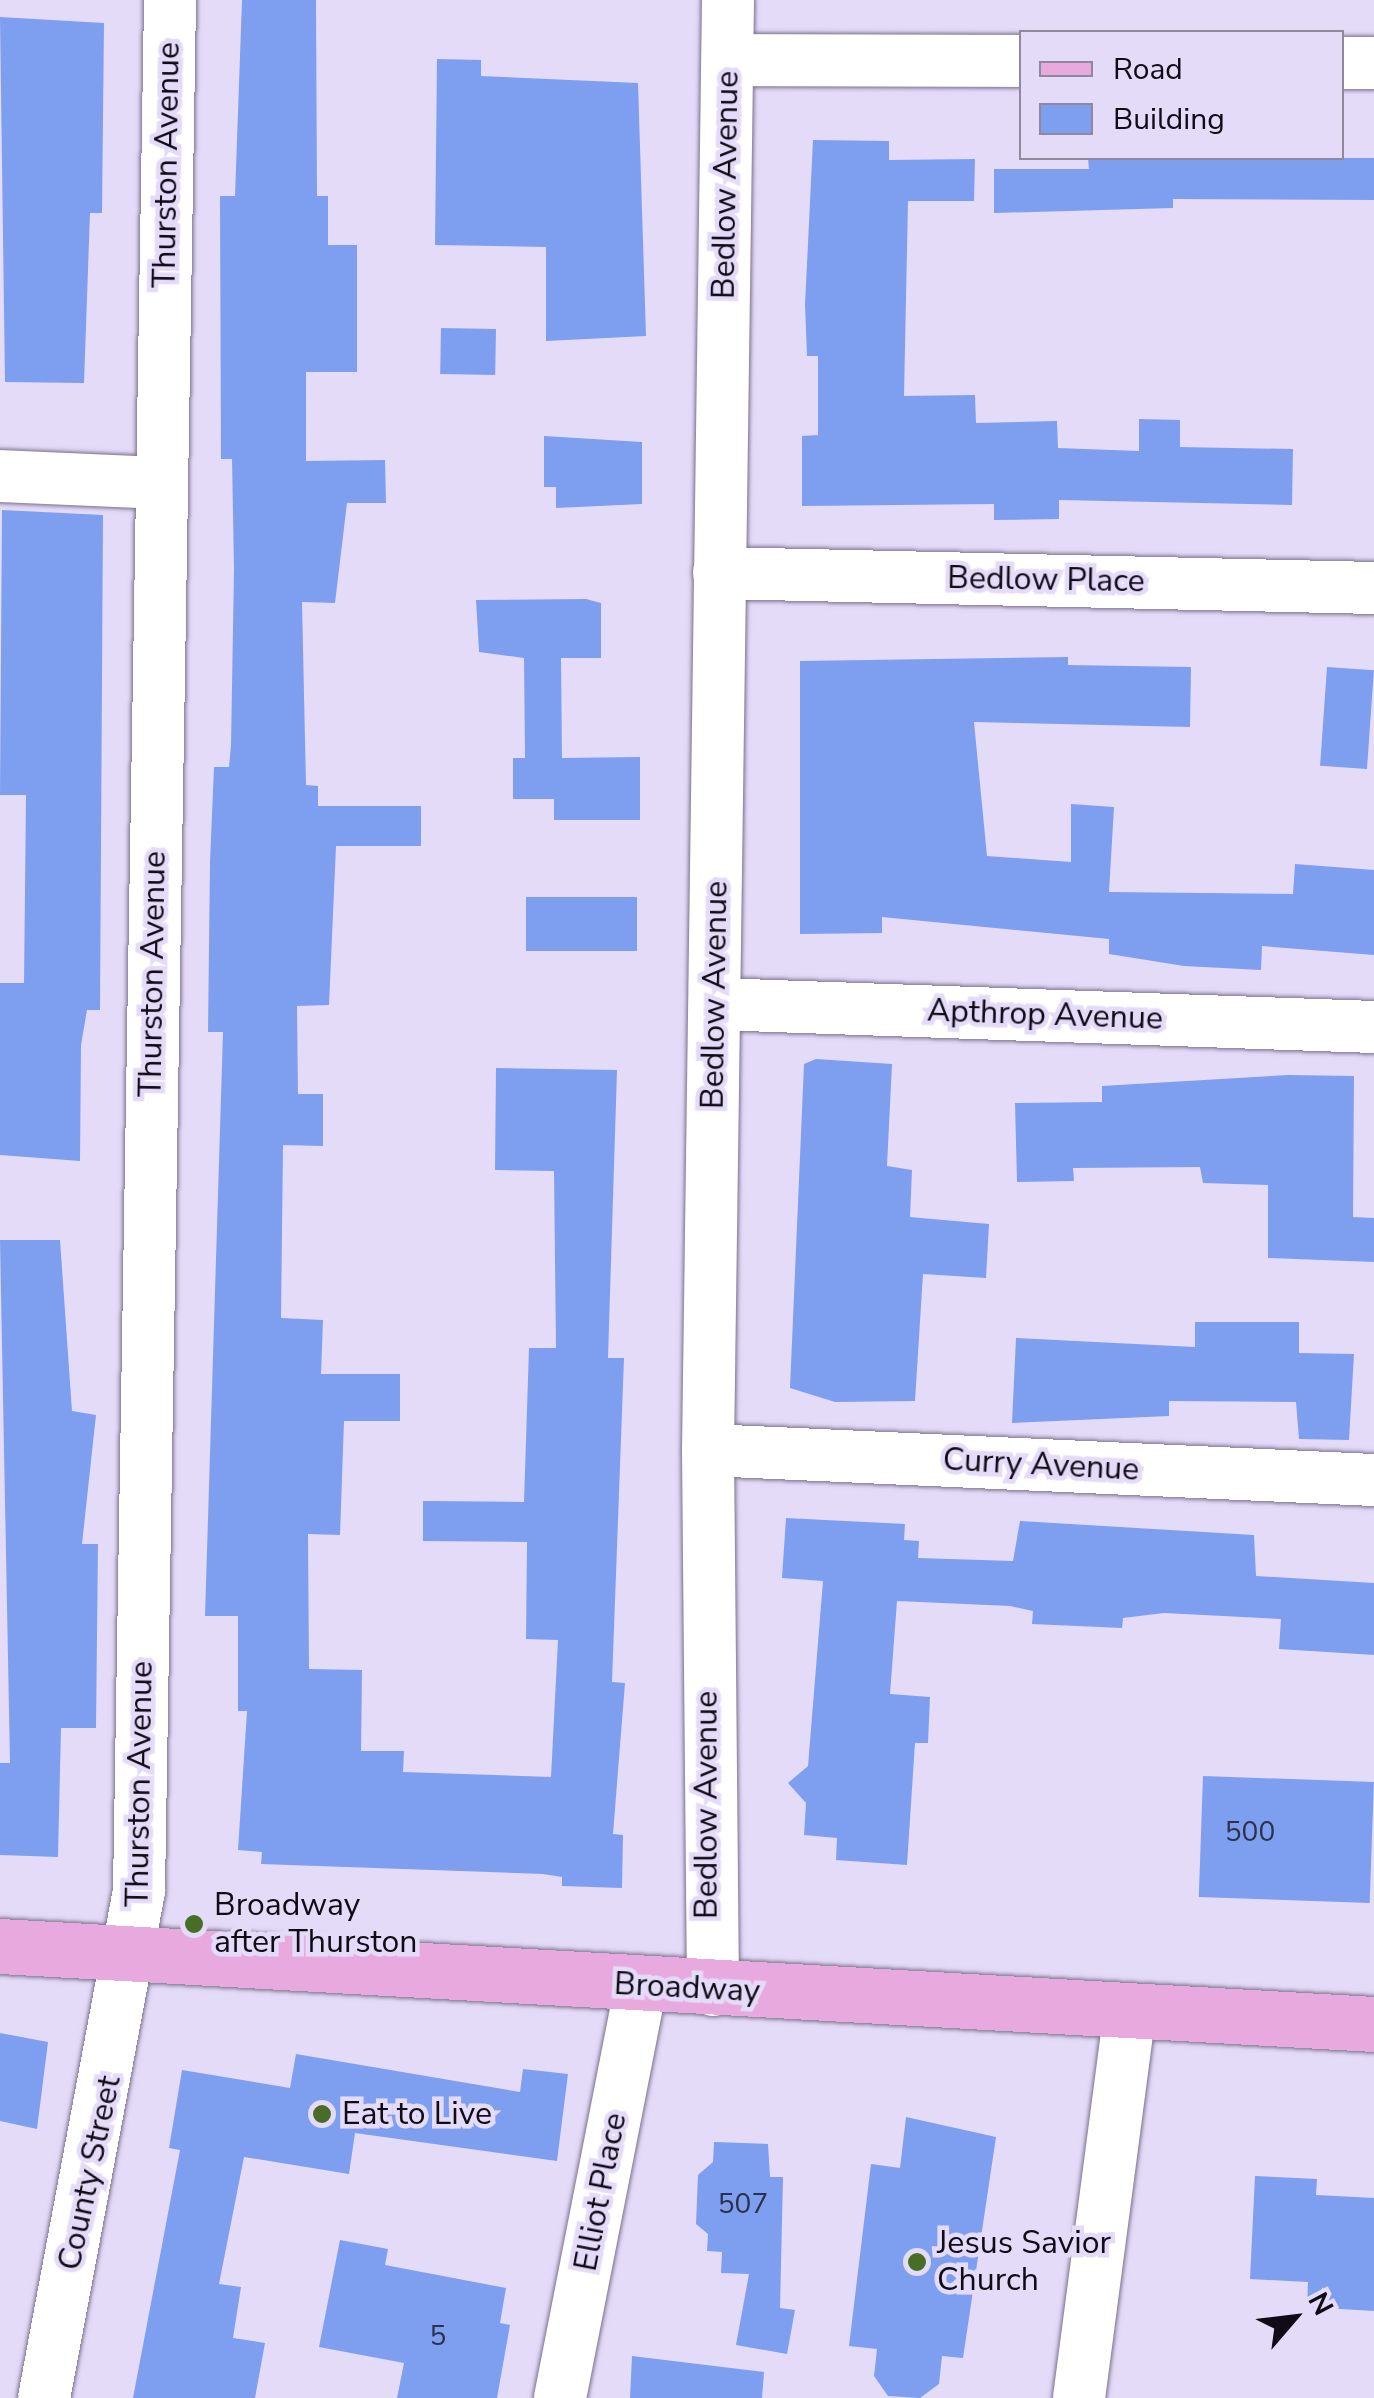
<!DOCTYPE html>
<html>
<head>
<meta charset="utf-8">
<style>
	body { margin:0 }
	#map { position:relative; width:1374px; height:2398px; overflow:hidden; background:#e4dbf9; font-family:"Nunito Sans",sans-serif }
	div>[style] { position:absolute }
	.building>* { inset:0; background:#7e9ff0; transform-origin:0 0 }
	.roads { filter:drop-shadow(0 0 2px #7a718c) drop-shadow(0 0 2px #7a718c) }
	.minor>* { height:52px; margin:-26px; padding:0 26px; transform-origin:26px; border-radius:26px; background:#fff }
	.major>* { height:55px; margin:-27.5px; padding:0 27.5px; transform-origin:27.5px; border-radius:27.5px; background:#e8a9de }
	.dots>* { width:28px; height:28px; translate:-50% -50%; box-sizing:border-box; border:5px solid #e4dbf9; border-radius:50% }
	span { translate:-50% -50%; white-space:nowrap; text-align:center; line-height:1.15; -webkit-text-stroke:9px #e4dbf9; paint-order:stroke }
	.number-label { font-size:28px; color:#2c314c }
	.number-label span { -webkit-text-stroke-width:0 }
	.street-label { font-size:32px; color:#100c16 }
	.poi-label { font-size:32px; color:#100c16 }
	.left { translate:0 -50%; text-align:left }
	.legend { position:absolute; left:1019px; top:30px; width:325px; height:130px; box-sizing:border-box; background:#e4dbf9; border:2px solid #8f889e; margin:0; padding:12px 18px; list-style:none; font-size:30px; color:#100c16 }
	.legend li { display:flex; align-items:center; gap:20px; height:50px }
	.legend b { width:50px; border:2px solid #8f889e }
	.north { position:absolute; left:1244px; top:2268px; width:100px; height:100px; -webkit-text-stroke:8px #e4dbf9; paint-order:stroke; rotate:62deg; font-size:28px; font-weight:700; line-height:40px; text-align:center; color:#100c16 }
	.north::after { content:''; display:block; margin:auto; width:35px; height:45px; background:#100c16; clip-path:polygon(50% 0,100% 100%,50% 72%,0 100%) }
</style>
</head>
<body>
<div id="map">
	<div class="building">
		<i style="clip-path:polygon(242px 0,316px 0,317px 196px,328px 196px,328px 245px,357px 245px,357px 372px,306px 372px,306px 461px,385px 460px,386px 503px,347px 503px,335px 603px,302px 602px,306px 785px,318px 786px,318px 806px,421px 806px,421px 846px,336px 846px,329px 1005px,297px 1006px,298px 1094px,323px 1094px,323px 1146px,283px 1145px,281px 1318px,323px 1320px,321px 1374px,400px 1374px,400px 1421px,344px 1421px,340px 1535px,308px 1534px,309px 1669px,362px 1670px,361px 1751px,404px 1751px,403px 1772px,551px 1777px,558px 1640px,526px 1639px,527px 1542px,423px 1541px,423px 1501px,524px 1502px,529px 1348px,556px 1348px,554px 1171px,495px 1170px,496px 1068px,617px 1070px,608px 1358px,624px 1358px,612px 1682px,625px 1683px,613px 1834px,623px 1835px,622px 1888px,562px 1886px,562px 1877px,543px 1874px,261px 1864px,262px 1852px,238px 1850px,247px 1711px,238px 1711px,238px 1616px,205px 1616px,223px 1032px,208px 1032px,210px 862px,214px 767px,229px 767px,231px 745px,234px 569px,232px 459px,221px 459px,220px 196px,235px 196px)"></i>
		<i style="clip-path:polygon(0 17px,104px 23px,102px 213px,90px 213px,84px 383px,5px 382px)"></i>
		<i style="clip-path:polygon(437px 59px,481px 60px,481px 76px,638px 83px,646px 336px,546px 341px,546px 247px,435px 245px)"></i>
		<i style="clip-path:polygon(813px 140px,889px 141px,889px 160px,975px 159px,974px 201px,908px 201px,904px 396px,975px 395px,976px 423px,1057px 421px,1058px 448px,1139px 451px,1139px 419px,1180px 420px,1180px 447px,1293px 449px,1292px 505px,1059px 500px,1059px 519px,994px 520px,994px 504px,802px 506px,802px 436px,818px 435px,818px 356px,807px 356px,805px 305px)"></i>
		<i style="clip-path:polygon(1088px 158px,1374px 158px,1374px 200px,1173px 199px,1173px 208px,994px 213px,994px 169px,1089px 169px)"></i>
		<i style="left:441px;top:328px;width:55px;height:46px;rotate:1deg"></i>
		<i style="clip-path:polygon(544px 436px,642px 442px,642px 504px,556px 508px,556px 487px,544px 487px)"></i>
		<i style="clip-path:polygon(2px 510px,103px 515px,100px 1010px,87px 1010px,81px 1045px,80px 1161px,0 1155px,0 983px,24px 983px,26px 795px,0 795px)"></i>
		<i style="clip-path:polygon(586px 599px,601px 603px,601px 658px,561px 658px,562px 758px,640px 757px,640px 820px,554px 820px,554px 799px,513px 799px,513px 758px,525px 758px,524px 658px,479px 652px,476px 600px)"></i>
		<i style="clip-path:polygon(1068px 657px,1068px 665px,1191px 667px,1190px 727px,974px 722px,987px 856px,1071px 862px,1071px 804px,1114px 807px,1109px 892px,1293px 894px,1295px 864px,1374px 870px,1374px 955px,1262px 946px,1261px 970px,1184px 966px,1109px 954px,1109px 939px,882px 917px,882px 933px,800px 934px,800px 661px)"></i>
		<i style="left:1327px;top:667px;width:47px;height:99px;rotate:4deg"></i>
		<i style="left:526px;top:897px;width:111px;height:54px"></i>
		<i style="clip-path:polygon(816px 1059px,892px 1064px,887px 1166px,912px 1170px,910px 1217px,989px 1224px,986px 1278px,923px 1274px,915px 1401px,835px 1402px,790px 1388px,804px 1064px)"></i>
		<i style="clip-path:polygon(1288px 1075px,1354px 1076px,1353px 1217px,1374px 1218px,1374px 1262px,1268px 1258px,1268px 1185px,1203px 1183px,1200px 1167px,1073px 1168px,1074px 1181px,1017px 1182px,1015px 1103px,1102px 1102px,1102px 1086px)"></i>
		<i style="clip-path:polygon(0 1240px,60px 1240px,72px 1411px,96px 1415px,82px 1544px,98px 1544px,96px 1728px,61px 1728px,58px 1857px,0 1855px,0 1763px,10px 1763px)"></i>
		<i style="clip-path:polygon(1195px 1322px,1299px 1322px,1299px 1353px,1354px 1354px,1349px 1440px,1299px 1439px,1296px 1402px,1169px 1401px,1169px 1416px,1012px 1423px,1016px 1338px,1195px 1347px)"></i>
		<i style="clip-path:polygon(786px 1518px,905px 1524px,904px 1540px,919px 1541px,918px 1558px,1013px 1561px,1020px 1521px,1254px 1535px,1256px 1576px,1374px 1583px,1374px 1655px,1279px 1649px,1281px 1619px,1164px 1613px,1123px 1618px,1122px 1628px,1032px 1624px,1033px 1611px,1010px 1606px,897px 1601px,890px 1694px,930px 1697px,928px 1743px,915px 1743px,907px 1865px,836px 1860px,837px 1838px,804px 1835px,806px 1803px,788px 1783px,808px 1766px,823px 1581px,782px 1578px)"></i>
		<i style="left:1203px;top:1776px;width:171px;height:121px;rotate:2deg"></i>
		<i style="clip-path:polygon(0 2033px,48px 2042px,37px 2129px,0 2121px)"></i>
		<i style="clip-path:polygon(296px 2054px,520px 2092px,523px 2069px,568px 2074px,557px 2161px,355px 2133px,349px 2174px,244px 2157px,219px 2284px,241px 2287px,233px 2338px,265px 2343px,255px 2398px,133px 2398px,180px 2150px,169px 2148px,182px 2070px,290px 2088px)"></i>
		<i style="clip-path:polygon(906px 2117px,996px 2137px,963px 2358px,942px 2356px,939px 2384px,920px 2398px,888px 2396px,874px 2376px,877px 2349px,849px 2346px,871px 2164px,900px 2168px)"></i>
		<i style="clip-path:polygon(714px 2142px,768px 2144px,770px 2177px,783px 2177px,780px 2308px,795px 2310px,787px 2354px,736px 2345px,749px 2274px,721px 2273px,722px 2252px,707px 2251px,708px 2234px,696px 2224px,698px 2175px,713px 2162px)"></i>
		<i style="clip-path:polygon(1255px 2176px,1317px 2179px,1316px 2195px,1374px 2198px,1374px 2311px,1307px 2307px,1308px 2282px,1250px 2279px)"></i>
		<i style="clip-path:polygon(340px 2240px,388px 2249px,385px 2265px,506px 2288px,500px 2323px,510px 2325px,497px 2398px,397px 2398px,404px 2363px,319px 2347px)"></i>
		<i style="clip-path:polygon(632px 2356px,764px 2372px,762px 2398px,630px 2398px)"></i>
	</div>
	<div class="roads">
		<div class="minor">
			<i style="left:728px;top:60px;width:294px;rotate:0.2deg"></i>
			<i style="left:1342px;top:63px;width:32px"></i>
			<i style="left:0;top:476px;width:160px;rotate:2.5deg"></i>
			<i style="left:719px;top:573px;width:655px;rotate:1.31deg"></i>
			<i style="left:716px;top:1004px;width:658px;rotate:2deg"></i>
			<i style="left:708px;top:1450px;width:667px;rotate:2.58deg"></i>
			<i style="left:713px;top:1990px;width:540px;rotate:-90.53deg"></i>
			<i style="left:708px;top:1450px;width:1450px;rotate:-89.21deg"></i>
			<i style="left:44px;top:2398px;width:516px;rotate:-79.39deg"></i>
			<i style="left:139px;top:1891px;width:1891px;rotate:-89.06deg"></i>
			<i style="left:560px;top:2398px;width:419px;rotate:-78.9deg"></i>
			<i style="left:1079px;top:2398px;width:390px;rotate:-82.5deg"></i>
		</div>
		<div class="major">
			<i style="left:0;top:1946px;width:1376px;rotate:3.25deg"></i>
		</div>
	</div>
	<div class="dots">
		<i style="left:194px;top:1924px;background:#476d27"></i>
		<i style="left:322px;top:2114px;background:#476d27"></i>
		<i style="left:917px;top:2262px;background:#476d27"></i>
	</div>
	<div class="number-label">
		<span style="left:1250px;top:1832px">500</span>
		<span style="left:743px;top:2204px">507</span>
		<span style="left:438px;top:2336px">5</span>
	</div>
	<div class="street-label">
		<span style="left:167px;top:165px;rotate:-89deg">Thurston Avenue</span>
		<span style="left:726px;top:185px;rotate:-89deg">Bedlow Avenue</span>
		<span style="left:1046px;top:580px;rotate:1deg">Bedlow Place</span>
		<span style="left:153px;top:974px;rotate:-89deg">Thurston Avenue</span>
		<span style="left:715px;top:995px;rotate:-89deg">Bedlow Avenue</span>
		<span style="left:1045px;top:1015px;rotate:2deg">Apthrop Avenue</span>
		<span style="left:1041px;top:1465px;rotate:3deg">Curry Avenue</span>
		<span style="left:140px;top:1784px;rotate:-89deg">Thurston Avenue</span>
		<span style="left:707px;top:1805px;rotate:-90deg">Bedlow Avenue</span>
		<span style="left:687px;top:1988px;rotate:3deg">Broadway</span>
		<span style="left:90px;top:2173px;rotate:-78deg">County Street</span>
		<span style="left:601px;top:2192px;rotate:-79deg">Elliot Place</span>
	</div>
	<div class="poi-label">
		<span class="left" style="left:214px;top:1924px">Broadway<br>after Thurston</span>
		<span class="left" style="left:342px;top:2114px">Eat to Live</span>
		<span class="left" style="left:937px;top:2262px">Jesus Savior<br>Church</span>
	</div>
	<ul class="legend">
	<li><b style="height:12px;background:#e8a9de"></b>Road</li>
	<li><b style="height:28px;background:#7e9ff0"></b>Building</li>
	</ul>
	<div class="north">N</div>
</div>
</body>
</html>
